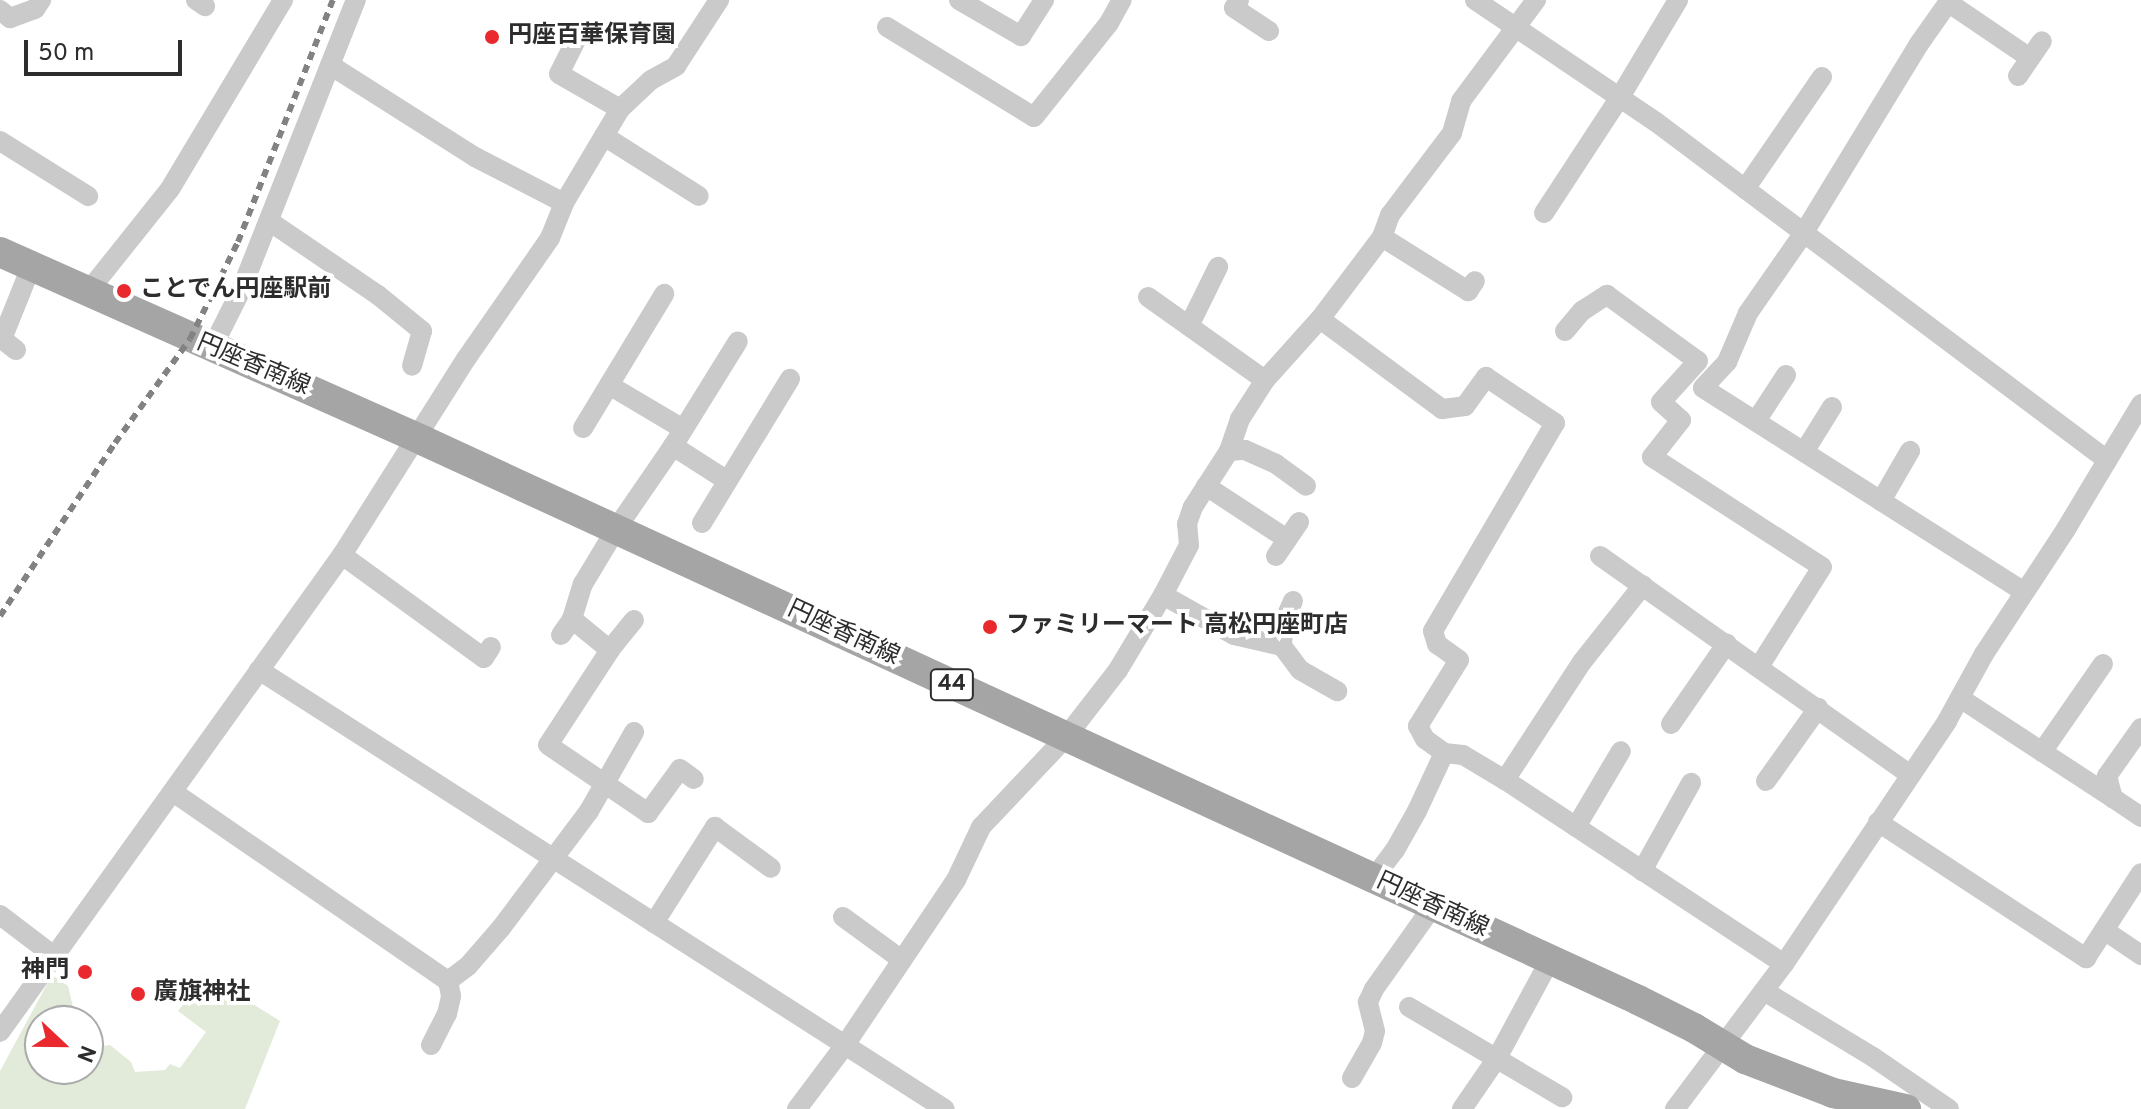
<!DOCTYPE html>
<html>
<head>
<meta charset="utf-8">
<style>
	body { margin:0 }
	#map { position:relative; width:2141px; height:1109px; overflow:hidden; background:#fff; font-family:Overpass,"Noto Sans JP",sans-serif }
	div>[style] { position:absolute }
	.green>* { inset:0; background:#e2ebd9 }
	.street>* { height:20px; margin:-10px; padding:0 10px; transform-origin:10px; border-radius:10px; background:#cacaca }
	.primary>* { height:30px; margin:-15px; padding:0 15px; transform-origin:15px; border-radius:15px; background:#a5a5a5 }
	.rail>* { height:6px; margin-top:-3px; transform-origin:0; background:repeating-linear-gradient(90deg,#828282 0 8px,transparent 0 14px) }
	.dots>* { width:22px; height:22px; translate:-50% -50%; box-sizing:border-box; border:4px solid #fff; border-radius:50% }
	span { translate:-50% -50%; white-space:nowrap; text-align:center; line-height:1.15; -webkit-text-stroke:8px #fff; paint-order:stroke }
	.shield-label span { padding:2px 6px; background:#fff; border:2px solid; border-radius:6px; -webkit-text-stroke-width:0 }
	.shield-label { font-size:22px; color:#2d2d2d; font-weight:700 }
	.poi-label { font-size:24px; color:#2d2d2d; font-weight:700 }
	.left { translate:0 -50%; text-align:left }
	.right { translate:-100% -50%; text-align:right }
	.street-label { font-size:24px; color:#2d2d2d }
	.north { position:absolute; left:24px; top:1005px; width:80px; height:80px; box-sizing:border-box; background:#fff; border:2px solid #ababab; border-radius:50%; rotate:112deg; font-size:22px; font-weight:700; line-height:32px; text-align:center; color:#2d2d2d }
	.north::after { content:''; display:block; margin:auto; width:28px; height:36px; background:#e9292d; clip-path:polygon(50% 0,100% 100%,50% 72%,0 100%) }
	.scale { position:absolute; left:24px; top:40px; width:158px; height:36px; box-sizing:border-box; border:4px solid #2d2d2d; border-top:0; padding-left:10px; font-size:24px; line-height:28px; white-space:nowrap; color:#2d2d2d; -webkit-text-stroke:6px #fff; paint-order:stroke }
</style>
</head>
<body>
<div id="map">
	<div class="green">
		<i style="clip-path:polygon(205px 974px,280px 1021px,245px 1109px,0 1109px,0 1071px,52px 975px,68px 986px,73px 1007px,72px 1021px,40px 1021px,40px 1069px,88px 1069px,88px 1048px,110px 1045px,131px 1062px,135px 1072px,165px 1070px,170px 1064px,180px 1068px,206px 1032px,178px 1011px)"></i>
	</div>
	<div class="street">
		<i style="left:196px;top:0;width:11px;rotate:34deg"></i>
		<i style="left:959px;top:0;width:72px;rotate:30.1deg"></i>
		<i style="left:1021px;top:36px;width:43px;rotate:-57.4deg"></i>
		<i style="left:1239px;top:0;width:9px;rotate:122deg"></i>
		<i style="left:1234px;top:8px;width:42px;rotate:33.3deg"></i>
		<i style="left:1475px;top:0;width:218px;rotate:34deg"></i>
		<i style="left:1656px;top:122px;width:564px;rotate:36.85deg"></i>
		<i style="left:1950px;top:0;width:54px;rotate:125.2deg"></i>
		<i style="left:1919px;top:44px;width:223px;rotate:121.4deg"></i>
		<i style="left:1803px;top:234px;width:96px;rotate:124.8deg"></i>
		<i style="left:1748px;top:313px;width:53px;rotate:113.2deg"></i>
		<i style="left:1727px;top:362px;width:35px;rotate:133deg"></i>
		<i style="left:1703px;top:388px;width:380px;rotate:32.4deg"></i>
		<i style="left:1949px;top:3px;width:98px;rotate:34.2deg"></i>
		<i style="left:0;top:10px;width:13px;rotate:39deg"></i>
		<i style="left:10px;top:18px;width:27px;rotate:-20deg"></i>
		<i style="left:35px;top:9px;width:11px;rotate:-56deg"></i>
		<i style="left:887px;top:27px;width:172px;rotate:31.5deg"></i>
		<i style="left:1034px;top:117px;width:120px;rotate:-51.4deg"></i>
		<i style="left:1109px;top:23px;width:26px;rotate:-61deg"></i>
		<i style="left:577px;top:38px;width:40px;rotate:116.6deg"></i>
		<i style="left:559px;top:74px;width:70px;rotate:29.8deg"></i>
		<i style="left:330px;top:65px;width:172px;rotate:32.4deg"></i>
		<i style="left:475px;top:157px;width:100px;rotate:27.3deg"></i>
		<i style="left:2018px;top:76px;width:42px;rotate:-55.6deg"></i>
		<i style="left:604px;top:136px;width:112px;rotate:32.3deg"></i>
		<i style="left:0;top:141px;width:104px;rotate:32deg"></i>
		<i style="left:1745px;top:189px;width:136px;rotate:-55.5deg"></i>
		<i style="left:1544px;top:213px;width:139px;rotate:-56.8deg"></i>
		<i style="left:1620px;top:97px;width:113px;rotate:-59.1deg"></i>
		<i style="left:269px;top:221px;width:132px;rotate:34.2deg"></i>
		<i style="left:378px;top:295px;width:57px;rotate:39.3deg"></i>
		<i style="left:422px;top:331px;width:36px;rotate:106deg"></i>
		<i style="left:1382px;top:237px;width:102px;rotate:32.1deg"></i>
		<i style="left:1468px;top:291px;width:12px;rotate:-55deg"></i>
		<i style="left:87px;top:293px;width:133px;rotate:-51.4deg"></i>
		<i style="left:170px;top:189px;width:220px;rotate:-59.1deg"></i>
		<i style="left:1148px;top:297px;width:143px;rotate:35.4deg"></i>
		<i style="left:1320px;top:319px;width:152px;rotate:36.4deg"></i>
		<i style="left:1442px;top:409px;width:23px;rotate:-7deg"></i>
		<i style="left:1465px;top:406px;width:36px;rotate:-54deg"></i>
		<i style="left:1486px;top:377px;width:83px;rotate:33.7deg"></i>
		<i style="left:1555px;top:423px;width:241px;rotate:120.4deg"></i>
		<i style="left:1433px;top:631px;width:14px;rotate:73deg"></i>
		<i style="left:1437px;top:644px;width:27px;rotate:36deg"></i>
		<i style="left:1459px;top:660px;width:78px;rotate:121.8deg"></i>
		<i style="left:1418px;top:726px;width:15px;rotate:62deg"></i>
		<i style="left:1425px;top:739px;width:24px;rotate:36deg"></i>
		<i style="left:1444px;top:753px;width:19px;rotate:6deg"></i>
		<i style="left:1463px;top:755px;width:49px;rotate:30.8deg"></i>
		<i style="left:1505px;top:780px;width:334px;rotate:33.4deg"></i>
		<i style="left:1189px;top:326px;width:66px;rotate:-63.8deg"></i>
		<i style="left:1565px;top:331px;width:26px;rotate:-50deg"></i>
		<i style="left:1582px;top:311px;width:30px;rotate:-33deg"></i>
		<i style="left:1607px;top:295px;width:112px;rotate:36deg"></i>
		<i style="left:1698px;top:361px;width:55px;rotate:132.1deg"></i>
		<i style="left:1661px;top:402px;width:27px;rotate:42deg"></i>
		<i style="left:1681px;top:420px;width:47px;rotate:128.1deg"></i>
		<i style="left:1652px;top:457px;width:202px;rotate:32.9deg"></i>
		<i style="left:1822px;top:567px;width:116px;rotate:122.3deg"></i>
		<i style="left:212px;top:348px;width:65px;rotate:-63.4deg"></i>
		<i style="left:241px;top:290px;width:312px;rotate:-68.4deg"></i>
		<i style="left:16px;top:350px;width:18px;rotate:-142deg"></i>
		<i style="left:2px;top:339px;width:78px;rotate:-68.1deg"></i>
		<i style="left:609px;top:385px;width:86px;rotate:30.7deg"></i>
		<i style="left:1756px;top:421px;width:55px;rotate:-56.9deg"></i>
		<i style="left:583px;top:428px;width:157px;rotate:-58.8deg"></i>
		<i style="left:673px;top:446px;width:63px;rotate:32.7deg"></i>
		<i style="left:1229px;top:451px;width:16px;rotate:-4deg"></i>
		<i style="left:1245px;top:450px;width:34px;rotate:24deg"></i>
		<i style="left:1276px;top:464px;width:37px;rotate:36deg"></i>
		<i style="left:1804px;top:452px;width:53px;rotate:-58.1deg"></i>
		<i style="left:1206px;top:486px;width:97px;rotate:33.2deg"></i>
		<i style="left:1881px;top:501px;width:58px;rotate:-59.9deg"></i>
		<i style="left:702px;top:523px;width:169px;rotate:-58.6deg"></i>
		<i style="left:342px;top:555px;width:175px;rotate:36deg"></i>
		<i style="left:484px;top:658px;width:13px;rotate:-58deg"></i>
		<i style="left:1276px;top:556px;width:41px;rotate:-55.9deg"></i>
		<i style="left:1600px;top:556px;width:380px;rotate:35.2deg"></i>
		<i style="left:1163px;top:595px;width:81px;rotate:29.4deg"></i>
		<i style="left:1234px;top:635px;width:49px;rotate:12.9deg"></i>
		<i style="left:1293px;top:601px;width:22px;rotate:114deg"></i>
		<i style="left:1284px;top:621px;width:25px;rotate:95deg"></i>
		<i style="left:1282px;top:646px;width:30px;rotate:53deg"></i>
		<i style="left:1300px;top:670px;width:43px;rotate:29.6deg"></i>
		<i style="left:572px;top:619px;width:49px;rotate:39.2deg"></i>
		<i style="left:634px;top:620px;width:38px;rotate:129deg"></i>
		<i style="left:610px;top:650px;width:113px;rotate:123.1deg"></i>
		<i style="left:548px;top:745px;width:121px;rotate:34.2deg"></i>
		<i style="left:648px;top:813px;width:54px;rotate:-54deg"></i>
		<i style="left:680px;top:769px;width:17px;rotate:36deg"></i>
		<i style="left:561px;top:635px;width:19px;rotate:-55deg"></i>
		<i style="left:572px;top:619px;width:37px;rotate:-73deg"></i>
		<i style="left:583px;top:584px;width:64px;rotate:-59deg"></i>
		<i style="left:616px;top:529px;width:101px;rotate:-55.5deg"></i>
		<i style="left:673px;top:446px;width:123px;rotate:-58.2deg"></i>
		<i style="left:259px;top:670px;width:814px;rotate:32.62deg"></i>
		<i style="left:1960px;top:698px;width:183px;rotate:33.2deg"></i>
		<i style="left:1671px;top:724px;width:98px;rotate:-55.3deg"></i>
		<i style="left:2141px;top:728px;width:59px;rotate:125.3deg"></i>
		<i style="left:2107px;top:776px;width:23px;rotate:75deg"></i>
		<i style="left:2113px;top:798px;width:34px;rotate:34deg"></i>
		<i style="left:2042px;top:752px;width:107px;rotate:-55.3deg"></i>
		<i style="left:1505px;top:780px;width:141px;rotate:-56.9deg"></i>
		<i style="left:1582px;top:662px;width:98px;rotate:-51.6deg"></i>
		<i style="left:1766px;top:781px;width:90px;rotate:-54.5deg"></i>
		<i style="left:173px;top:792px;width:334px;rotate:34.5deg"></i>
		<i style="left:448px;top:981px;width:25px;rotate:-37deg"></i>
		<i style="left:468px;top:966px;width:50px;rotate:-49deg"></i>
		<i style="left:501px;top:928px;width:86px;rotate:-53deg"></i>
		<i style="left:553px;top:859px;width:60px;rotate:-53.1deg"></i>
		<i style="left:589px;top:811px;width:91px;rotate:-60.3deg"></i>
		<i style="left:1878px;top:822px;width:249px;rotate:33.2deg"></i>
		<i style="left:2086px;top:958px;width:101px;rotate:-57.1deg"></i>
		<i style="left:1576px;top:827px;width:88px;rotate:-59.4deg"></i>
		<i style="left:1642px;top:871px;width:101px;rotate:-60.9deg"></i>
		<i style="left:1373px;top:879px;width:36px;rotate:-53deg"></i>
		<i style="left:1395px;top:850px;width:45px;rotate:-60.6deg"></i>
		<i style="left:1417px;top:811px;width:64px;rotate:-65deg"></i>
		<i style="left:0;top:915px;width:68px;rotate:37.2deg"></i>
		<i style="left:843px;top:917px;width:73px;rotate:36.1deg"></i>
		<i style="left:654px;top:923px;width:114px;rotate:-57.6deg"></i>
		<i style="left:715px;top:827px;width:69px;rotate:36.2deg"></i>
		<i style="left:2104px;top:930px;width:45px;rotate:34deg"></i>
		<i style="left:1764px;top:991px;width:127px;rotate:31.2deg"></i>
		<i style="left:1873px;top:1057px;width:92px;rotate:34.4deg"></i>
		<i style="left:1409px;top:1007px;width:178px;rotate:30.5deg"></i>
		<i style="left:0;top:1032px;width:587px;rotate:-54.36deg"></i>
		<i style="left:342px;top:555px;width:232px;rotate:-57.7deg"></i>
		<i style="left:466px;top:359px;width:147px;rotate:-55.2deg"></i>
		<i style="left:550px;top:238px;width:38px;rotate:-68deg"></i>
		<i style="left:564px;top:203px;width:109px;rotate:-59.2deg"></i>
		<i style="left:620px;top:109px;width:42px;rotate:-43.1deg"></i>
		<i style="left:651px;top:80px;width:29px;rotate:-29deg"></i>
		<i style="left:676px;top:66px;width:79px;rotate:-56.9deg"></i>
		<i style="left:431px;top:1045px;width:35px;rotate:-63deg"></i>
		<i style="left:447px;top:1014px;width:18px;rotate:-77deg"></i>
		<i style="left:451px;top:996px;width:15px;rotate:-101deg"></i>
		<i style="left:1352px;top:1078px;width:40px;rotate:-60.3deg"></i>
		<i style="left:1372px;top:1043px;width:12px;rotate:-76deg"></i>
		<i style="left:1375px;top:1031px;width:30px;rotate:-104deg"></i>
		<i style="left:1368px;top:1002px;width:14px;rotate:-65deg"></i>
		<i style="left:1374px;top:989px;width:102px;rotate:-54.6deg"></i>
		<i style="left:797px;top:1109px;width:80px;rotate:-53.1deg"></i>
		<i style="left:845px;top:1045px;width:199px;rotate:-56.1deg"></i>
		<i style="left:956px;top:880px;width:59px;rotate:-64.7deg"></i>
		<i style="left:981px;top:827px;width:124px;rotate:-46.6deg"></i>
		<i style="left:1066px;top:737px;width:85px;rotate:-52.2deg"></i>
		<i style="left:1118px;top:670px;width:87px;rotate:-59deg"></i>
		<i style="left:1163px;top:595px;width:56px;rotate:-62.5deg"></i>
		<i style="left:1189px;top:545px;width:21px;rotate:-95deg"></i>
		<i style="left:1187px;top:524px;width:18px;rotate:-71deg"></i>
		<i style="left:1193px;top:507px;width:67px;rotate:-57.3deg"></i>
		<i style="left:1229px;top:451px;width:34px;rotate:-71deg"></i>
		<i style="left:1240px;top:419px;width:46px;rotate:-57.3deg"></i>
		<i style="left:1265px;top:380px;width:82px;rotate:-48deg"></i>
		<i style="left:1320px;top:319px;width:103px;rotate:-52.9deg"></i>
		<i style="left:1382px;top:237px;width:23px;rotate:-70deg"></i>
		<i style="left:1390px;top:215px;width:103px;rotate:-52.9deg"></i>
		<i style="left:1452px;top:133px;width:33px;rotate:-74deg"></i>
		<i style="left:1461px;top:101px;width:126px;rotate:-53.4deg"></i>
		<i style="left:1462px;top:1109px;width:62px;rotate:-55.5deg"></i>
		<i style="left:1497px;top:1058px;width:111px;rotate:-61.6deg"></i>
		<i style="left:1675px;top:1109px;width:181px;rotate:-53.1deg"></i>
		<i style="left:1784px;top:964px;width:293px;rotate:-56.1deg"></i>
		<i style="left:1947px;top:721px;width:77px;rotate:-61.1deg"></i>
		<i style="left:1984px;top:654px;width:149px;rotate:-56.7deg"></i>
		<i style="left:2066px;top:529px;width:146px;rotate:-59deg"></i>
	</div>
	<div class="primary">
		<i style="left:0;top:252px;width:464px;rotate:24deg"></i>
		<i style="left:424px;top:441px;width:1337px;rotate:24.72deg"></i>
		<i style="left:1638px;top:1000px;width:63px;rotate:26.6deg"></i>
		<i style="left:1694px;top:1028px;width:60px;rotate:31.3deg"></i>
		<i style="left:1745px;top:1059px;width:94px;rotate:21.1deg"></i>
		<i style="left:1833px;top:1093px;width:75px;rotate:12.4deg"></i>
	</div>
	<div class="rail">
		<i style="left:0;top:616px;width:208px;rotate:-56.4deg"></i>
		<i style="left:115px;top:443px;width:128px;rotate:-54.2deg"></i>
		<i style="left:190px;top:339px;width:108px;rotate:-63.7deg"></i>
		<i style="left:238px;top:242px;width:260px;rotate:-68.6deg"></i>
	</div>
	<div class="dots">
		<i style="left:492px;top:37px;background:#e9292d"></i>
		<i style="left:124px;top:291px;background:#e9292d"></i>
		<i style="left:990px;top:627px;background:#e9292d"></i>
		<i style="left:85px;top:972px;background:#e9292d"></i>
		<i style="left:138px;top:994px;background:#e9292d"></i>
	</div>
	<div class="shield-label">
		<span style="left:952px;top:685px">44</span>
	</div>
	<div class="poi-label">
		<span class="left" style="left:508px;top:37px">円座百華保育園</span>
		<span class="left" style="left:140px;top:291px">ことでん円座駅前</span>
		<span class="left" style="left:1006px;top:627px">ファミリーマート 高松円座町店</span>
		<span class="right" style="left:69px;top:972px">神門</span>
		<span class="left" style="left:154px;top:994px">廣旗神社</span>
	</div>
	<div class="street-label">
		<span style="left:253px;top:366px;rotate:23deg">円座香南線</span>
		<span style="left:843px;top:634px;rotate:25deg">円座香南線</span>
		<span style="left:1432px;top:906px;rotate:25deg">円座香南線</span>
	</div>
	<div class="north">N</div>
	<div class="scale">50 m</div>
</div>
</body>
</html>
